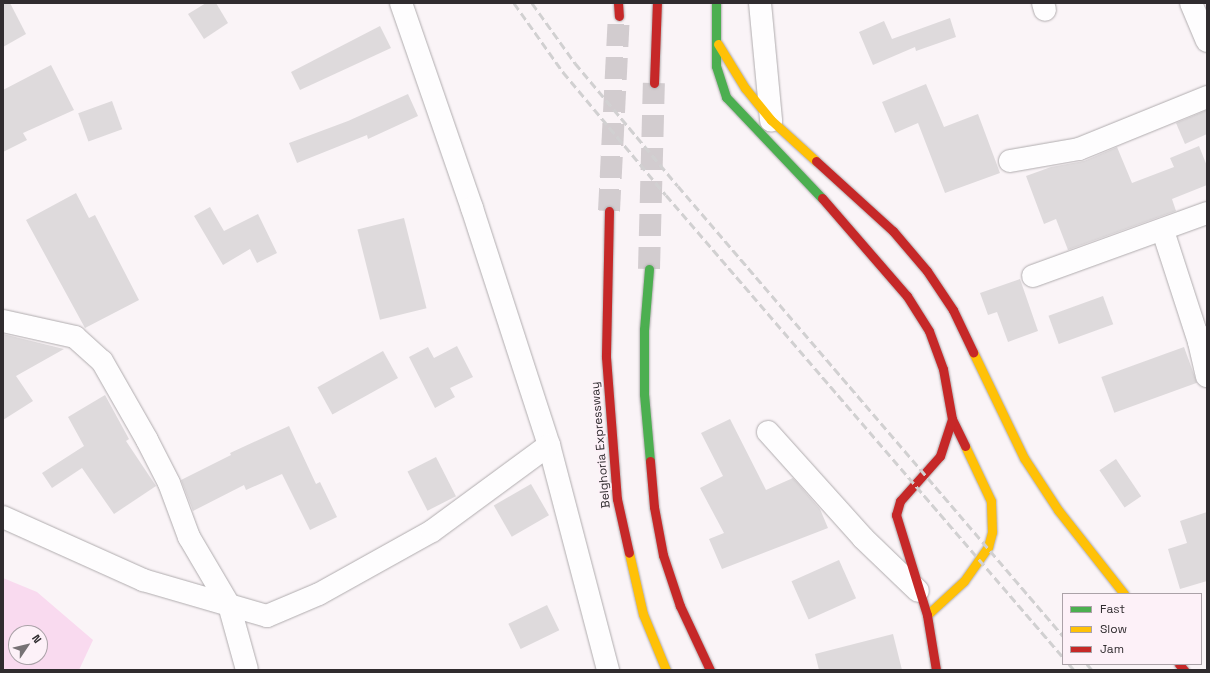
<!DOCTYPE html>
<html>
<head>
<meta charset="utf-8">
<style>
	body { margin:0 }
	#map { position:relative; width:1210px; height:673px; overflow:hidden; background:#faf4f7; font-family:"Space Grotesk",sans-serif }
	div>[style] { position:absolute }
	.water>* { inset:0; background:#f9daef }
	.building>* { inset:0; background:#dedadc; transform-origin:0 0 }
	.highway-tunnel>* { height:22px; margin-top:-11px; transform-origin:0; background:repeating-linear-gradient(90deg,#d2cccf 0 22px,transparent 0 33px) }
	.roads { filter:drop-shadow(0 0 1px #b0acae) drop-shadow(0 0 1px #b0acae) }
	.street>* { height:22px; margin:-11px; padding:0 11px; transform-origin:11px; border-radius:11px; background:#fefdfe }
	.fast>* { height:9px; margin:-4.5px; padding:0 4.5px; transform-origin:4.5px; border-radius:4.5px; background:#4caf50 }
	.slow>* { height:9px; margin:-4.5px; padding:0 4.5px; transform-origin:4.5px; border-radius:4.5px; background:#ffc107 }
	.jam>* { height:9px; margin:-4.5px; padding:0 4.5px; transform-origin:4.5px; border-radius:4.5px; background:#c62828 }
	.rail>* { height:3px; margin-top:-1.5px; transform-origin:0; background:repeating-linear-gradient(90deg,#d1d0d1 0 8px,transparent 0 12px) }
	span { translate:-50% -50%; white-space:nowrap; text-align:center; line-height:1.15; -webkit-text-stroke:3px #fdf1f8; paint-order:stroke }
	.street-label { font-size:12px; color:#302c2f }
	.frame { position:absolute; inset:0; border:4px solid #302c2f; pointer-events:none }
	.legend { position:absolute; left:1062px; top:593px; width:140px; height:72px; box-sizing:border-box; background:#fdf1f8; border:1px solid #aba2a8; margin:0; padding:5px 7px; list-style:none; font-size:12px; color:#302c2f }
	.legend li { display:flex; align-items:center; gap:8px; height:20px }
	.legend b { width:20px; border:1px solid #aba2a8 }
	.north { position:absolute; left:8px; top:625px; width:40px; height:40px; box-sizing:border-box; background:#fdf1f8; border:1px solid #aba2a8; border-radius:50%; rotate:55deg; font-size:11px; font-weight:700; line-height:16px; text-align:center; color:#302c2f }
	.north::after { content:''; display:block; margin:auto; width:14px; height:18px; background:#777275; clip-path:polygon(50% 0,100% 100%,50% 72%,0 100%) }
</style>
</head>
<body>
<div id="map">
	<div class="water">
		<i style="clip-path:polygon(evenodd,3px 578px,37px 592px,93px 640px,79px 670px,3px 670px,3px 578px,16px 633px,40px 633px,40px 657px,16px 657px,16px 633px)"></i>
	</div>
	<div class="building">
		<i style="clip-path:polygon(3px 3px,10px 3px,26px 34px,3px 47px)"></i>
		<i style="clip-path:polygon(206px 3px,216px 3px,228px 23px,204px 39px,188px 14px)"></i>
		<i style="clip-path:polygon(950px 18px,956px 37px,916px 51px,915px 47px,873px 65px,859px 32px,884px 21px,892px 39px)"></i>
		<i style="clip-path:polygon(380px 26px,391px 48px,300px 90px,291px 72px)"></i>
		<i style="clip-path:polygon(51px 65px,74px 110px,23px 133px,27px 140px,3px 152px,3px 90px)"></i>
		<i style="clip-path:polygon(926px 84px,944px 127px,978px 114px,1000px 173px,945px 193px,918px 123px,895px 133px,882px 102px)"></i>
		<i style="clip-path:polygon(408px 94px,418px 116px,368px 139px,367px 135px,297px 163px,289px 143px,348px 121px)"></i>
		<i style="left:112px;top:101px;width:30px;height:36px;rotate:70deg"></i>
		<i style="clip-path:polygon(1207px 110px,1207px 134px,1185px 144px,1176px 123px)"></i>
		<i style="clip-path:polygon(1199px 146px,1207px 166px,1207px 185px,1172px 199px,1176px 211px,1068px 250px,1056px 219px,1044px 224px,1026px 176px,1051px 167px,1084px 161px,1117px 147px,1132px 183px,1174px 167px,1170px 158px)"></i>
		<i style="clip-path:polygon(76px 193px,89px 218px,95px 215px,139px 300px,85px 328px,26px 220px)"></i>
		<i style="clip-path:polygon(210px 207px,224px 231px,258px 214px,277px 253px,257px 263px,250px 249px,223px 265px,194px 216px)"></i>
		<i style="left:404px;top:218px;width:93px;height:48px;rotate:76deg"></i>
		<i style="clip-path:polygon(1020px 279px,1038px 331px,1008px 342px,997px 312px,988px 315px,980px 293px)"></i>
		<i style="left:1103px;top:296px;width:30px;height:58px;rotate:70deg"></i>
		<i style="clip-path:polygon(3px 334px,64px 349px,16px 376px,33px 401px,3px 420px)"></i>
		<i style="clip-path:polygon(457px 346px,473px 377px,450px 388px,455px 397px,435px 408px,409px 357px,428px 347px,434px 358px)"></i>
		<i style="left:1184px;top:347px;width:38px;height:88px;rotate:70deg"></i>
		<i style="left:383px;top:351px;width:31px;height:75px;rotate:61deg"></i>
		<i style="clip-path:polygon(105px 395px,129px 439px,126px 441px,156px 486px,114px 514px,82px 468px,52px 488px,42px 473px,84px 446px,68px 417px)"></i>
		<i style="clip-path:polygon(730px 419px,766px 490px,793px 478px,820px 509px,828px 528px,722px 569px,709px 539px,724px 533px,700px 488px,723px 476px,701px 433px)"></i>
		<i style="clip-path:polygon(289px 426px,316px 484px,320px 482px,337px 517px,310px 530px,282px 474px,246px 490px,244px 485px,193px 511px,181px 480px,231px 455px,230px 453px)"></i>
		<i style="left:436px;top:457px;width:44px;height:32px;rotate:63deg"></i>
		<i style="left:1116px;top:459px;width:45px;height:20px;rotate:56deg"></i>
		<i style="left:531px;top:484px;width:36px;height:43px;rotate:60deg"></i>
		<i style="clip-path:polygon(1207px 512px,1207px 581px,1180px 589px,1168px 549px,1187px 543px,1180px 521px)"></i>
		<i style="left:839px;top:560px;width:42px;height:52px;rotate:66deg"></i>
		<i style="left:547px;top:605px;width:28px;height:43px;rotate:64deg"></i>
		<i style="clip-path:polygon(893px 634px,902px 670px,819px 670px,815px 654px)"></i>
	</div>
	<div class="highway-tunnel">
		<i style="left:609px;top:211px;width:195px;rotate:-87.1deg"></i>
		<i style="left:649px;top:269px;width:186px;rotate:-88.5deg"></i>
	</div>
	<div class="roads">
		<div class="street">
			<i style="left:401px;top:3px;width:217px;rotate:70.9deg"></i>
			<i style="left:472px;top:208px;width:249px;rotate:72deg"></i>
			<i style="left:549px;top:445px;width:233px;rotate:75.3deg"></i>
			<i style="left:760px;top:3px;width:118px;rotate:84.6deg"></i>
			<i style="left:1043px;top:3px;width:7px;rotate:74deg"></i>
			<i style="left:1191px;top:3px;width:41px;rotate:67.2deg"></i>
			<i style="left:1010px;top:161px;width:70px;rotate:-9.9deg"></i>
			<i style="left:1079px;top:149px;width:138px;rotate:-22.1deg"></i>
			<i style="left:1163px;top:231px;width:117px;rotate:72deg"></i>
			<i style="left:1033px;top:276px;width:185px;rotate:-19.9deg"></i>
			<i style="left:3px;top:321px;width:74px;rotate:12.5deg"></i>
			<i style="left:75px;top:337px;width:36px;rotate:42deg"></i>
			<i style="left:102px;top:361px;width:91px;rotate:60.3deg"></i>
			<i style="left:147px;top:440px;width:48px;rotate:62.9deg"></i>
			<i style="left:169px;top:483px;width:58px;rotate:69.7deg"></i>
			<i style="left:189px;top:537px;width:79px;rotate:59.5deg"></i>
			<i style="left:229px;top:605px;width:67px;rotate:74.5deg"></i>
			<i style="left:1207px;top:337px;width:9px;rotate:148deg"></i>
			<i style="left:1199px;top:342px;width:35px;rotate:77deg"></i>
			<i style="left:768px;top:432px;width:142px;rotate:48.1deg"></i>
			<i style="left:863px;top:538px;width:76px;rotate:43.9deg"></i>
			<i style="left:3px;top:517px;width:154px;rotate:24.2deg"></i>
			<i style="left:143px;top:580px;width:129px;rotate:16.2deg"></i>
			<i style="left:267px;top:616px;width:56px;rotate:-22.9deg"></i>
			<i style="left:319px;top:594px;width:129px;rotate:-29.1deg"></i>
			<i style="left:432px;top:531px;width:145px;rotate:-36.3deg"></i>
		</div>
		<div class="fast">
			<i style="left:716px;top:3px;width:63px;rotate:90deg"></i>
			<i style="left:716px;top:66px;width:33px;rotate:72deg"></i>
			<i style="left:726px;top:97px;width:139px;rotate:46.5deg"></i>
			<i style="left:649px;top:269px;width:61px;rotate:94.7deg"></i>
			<i style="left:644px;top:330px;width:64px;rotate:90deg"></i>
			<i style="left:644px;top:394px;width:67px;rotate:84.9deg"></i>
		</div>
		<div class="slow">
			<i style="left:718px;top:44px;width:52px;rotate:58.5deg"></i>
			<i style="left:745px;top:88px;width:41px;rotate:50.9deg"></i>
			<i style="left:771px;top:120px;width:61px;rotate:42.3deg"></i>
			<i style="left:973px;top:352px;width:118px;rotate:64.3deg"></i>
			<i style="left:1024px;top:458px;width:62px;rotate:56.8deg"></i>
			<i style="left:1058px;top:510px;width:107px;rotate:51.8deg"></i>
			<i style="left:629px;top:553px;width:63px;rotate:77.1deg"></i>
			<i style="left:643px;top:614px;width:61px;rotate:67.7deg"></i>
			<i style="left:927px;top:615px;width:50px;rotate:-42.6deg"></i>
			<i style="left:964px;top:581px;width:42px;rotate:-54.8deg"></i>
			<i style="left:988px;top:547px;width:16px;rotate:-75deg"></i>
			<i style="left:992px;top:532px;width:31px;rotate:-92deg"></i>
			<i style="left:991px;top:501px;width:61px;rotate:-115.3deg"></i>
		</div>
		<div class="jam">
			<i style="left:618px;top:3px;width:13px;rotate:86deg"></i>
			<i style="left:654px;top:83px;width:80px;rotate:-87.9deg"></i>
			<i style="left:816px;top:161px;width:104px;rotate:42.3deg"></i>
			<i style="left:893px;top:231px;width:52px;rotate:49.6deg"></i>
			<i style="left:927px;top:271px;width:47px;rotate:56.3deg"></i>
			<i style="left:953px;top:310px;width:47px;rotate:64.5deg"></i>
			<i style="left:822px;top:198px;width:130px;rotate:49.1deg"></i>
			<i style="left:907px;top:296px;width:41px;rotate:57.8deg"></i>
			<i style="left:929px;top:331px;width:40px;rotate:69.8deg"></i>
			<i style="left:943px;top:369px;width:51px;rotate:79.8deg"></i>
			<i style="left:952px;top:419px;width:30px;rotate:64deg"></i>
			<i style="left:609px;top:211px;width:146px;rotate:91.2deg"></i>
			<i style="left:606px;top:357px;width:142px;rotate:85.6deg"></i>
			<i style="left:617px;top:499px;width:55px;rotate:77.5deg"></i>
			<i style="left:650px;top:461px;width:46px;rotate:85deg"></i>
			<i style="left:654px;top:507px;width:49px;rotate:79.4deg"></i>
			<i style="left:663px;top:555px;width:54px;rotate:71.6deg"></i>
			<i style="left:680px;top:606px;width:71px;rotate:64.9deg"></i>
			<i style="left:1179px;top:664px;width:8px;rotate:50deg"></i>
			<i style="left:936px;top:670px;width:56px;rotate:-99.3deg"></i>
			<i style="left:927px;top:615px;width:105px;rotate:-107.2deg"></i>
			<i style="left:896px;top:515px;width:15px;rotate:-74deg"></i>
			<i style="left:900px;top:501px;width:60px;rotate:-48.4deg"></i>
			<i style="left:940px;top:456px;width:39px;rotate:-72deg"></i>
		</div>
	</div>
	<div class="rail">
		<i style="left:514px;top:3px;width:85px;rotate:54.6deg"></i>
		<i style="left:563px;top:72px;width:160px;rotate:50.1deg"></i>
		<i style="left:666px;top:195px;width:609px;rotate:49.33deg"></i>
		<i style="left:532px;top:3px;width:74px;rotate:54.4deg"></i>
		<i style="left:575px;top:63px;width:160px;rotate:50.1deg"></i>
		<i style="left:678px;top:186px;width:592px;rotate:49.45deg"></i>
		<i style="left:1069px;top:664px;width:8px;rotate:50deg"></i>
		<i style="left:1087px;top:664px;width:8px;rotate:50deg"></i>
	</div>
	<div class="street-label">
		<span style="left:601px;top:445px;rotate:-95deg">Belghoria Expressway</span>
	</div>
	<div class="frame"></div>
	<ul class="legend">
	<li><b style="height:5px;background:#4caf50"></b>Fast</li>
	<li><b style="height:5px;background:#ffc107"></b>Slow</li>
	<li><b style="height:5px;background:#c62828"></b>Jam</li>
	</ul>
	<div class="north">N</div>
</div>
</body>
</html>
